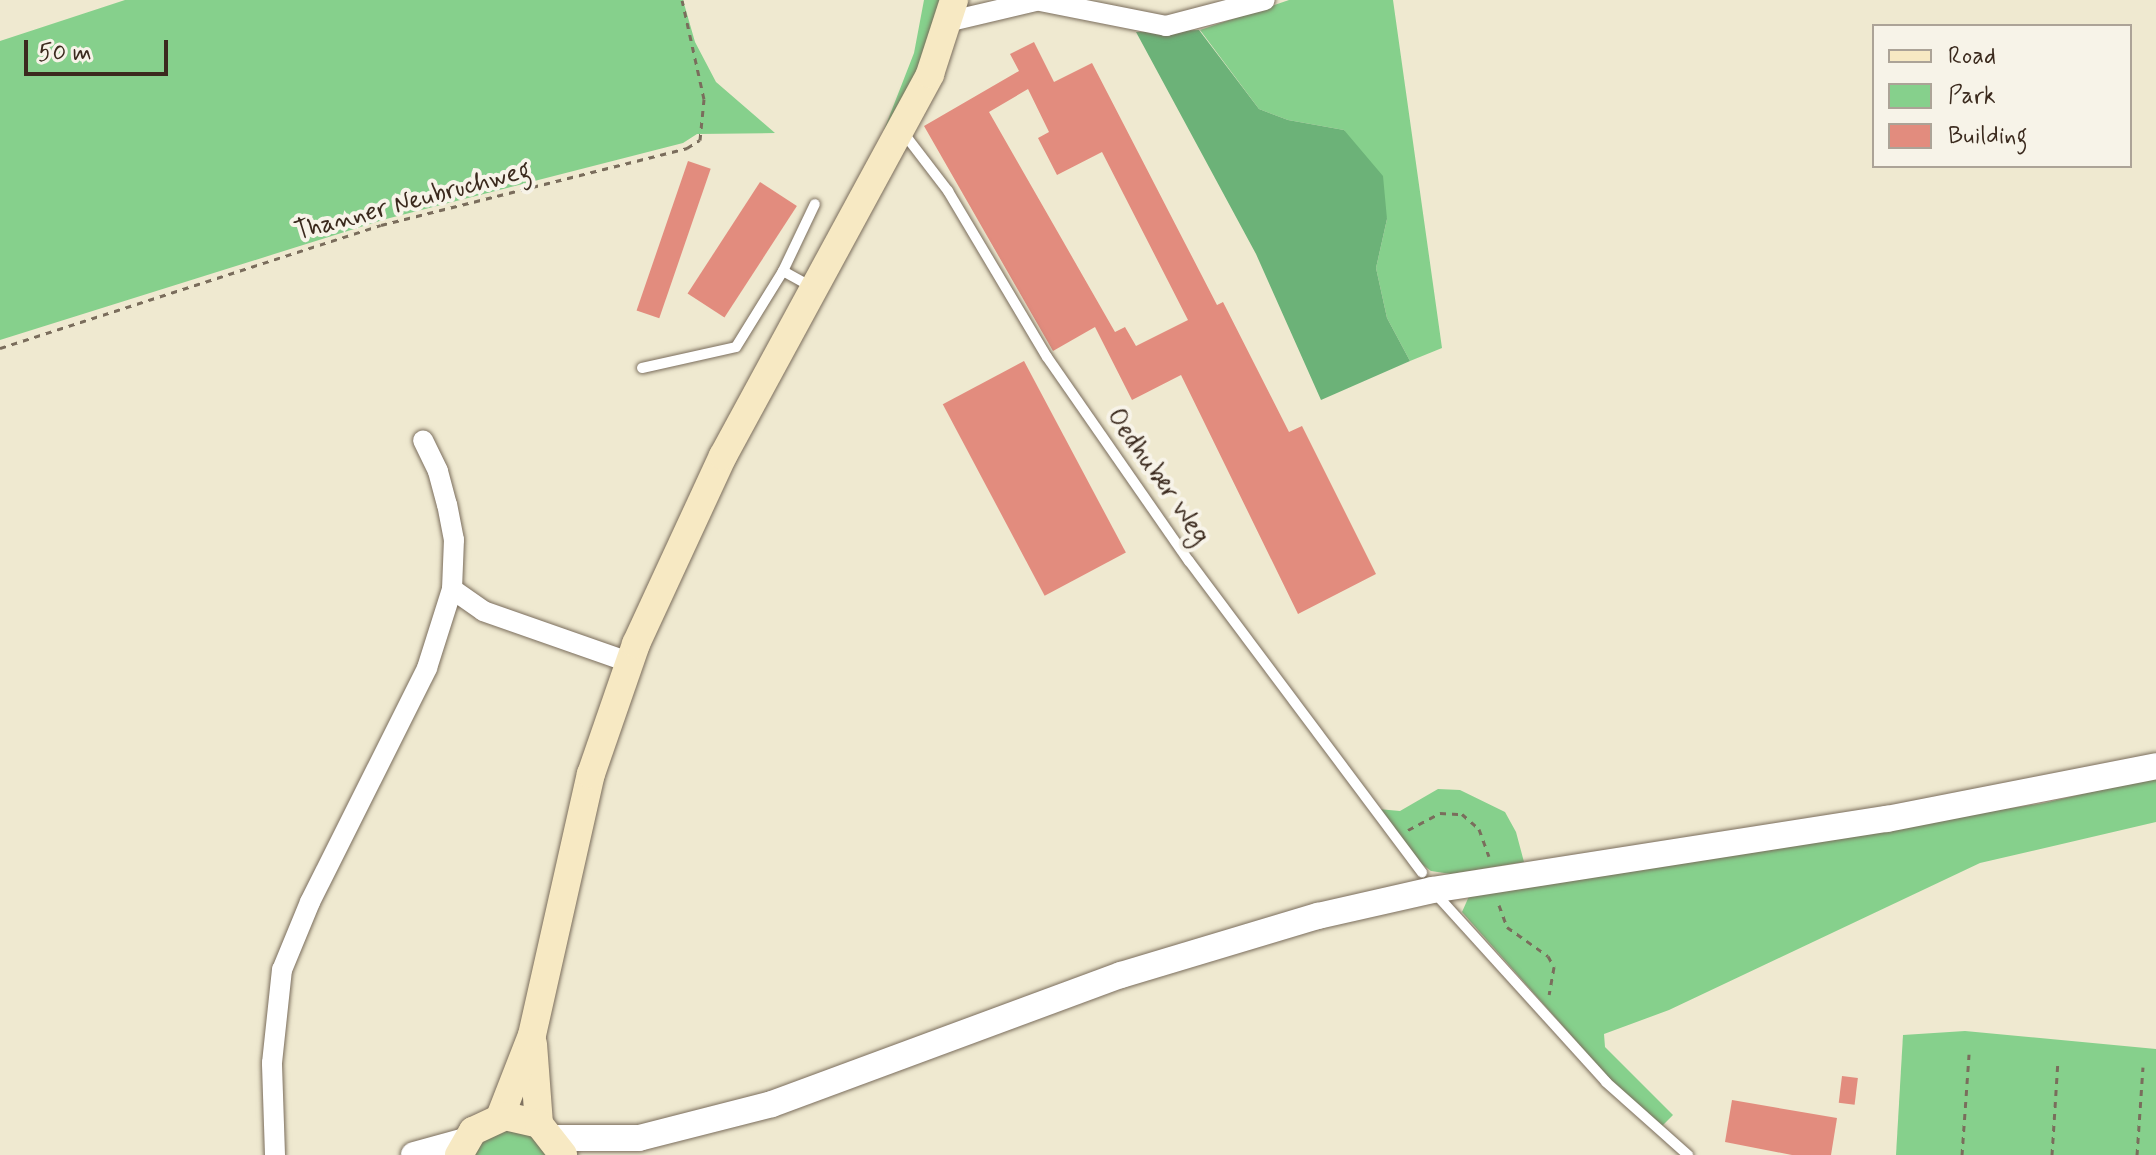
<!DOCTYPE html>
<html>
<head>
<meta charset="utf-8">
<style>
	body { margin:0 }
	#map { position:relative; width:2156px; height:1155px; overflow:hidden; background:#efe9d0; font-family:Mynerve,sans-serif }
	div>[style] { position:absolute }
	.green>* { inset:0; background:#86d08c }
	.forest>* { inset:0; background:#6cb278 }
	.building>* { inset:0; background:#e28c7e; transform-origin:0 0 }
	.path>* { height:3px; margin-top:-1.5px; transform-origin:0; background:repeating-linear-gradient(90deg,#7a6d5c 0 6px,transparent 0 12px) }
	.roads { filter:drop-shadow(0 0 2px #7a6d5c) drop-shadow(0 0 2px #7a6d5c) }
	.service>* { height:10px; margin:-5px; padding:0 5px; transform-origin:5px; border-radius:5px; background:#fff }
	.minor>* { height:20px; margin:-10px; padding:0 10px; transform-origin:10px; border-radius:10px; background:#fff }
	.tertiary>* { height:26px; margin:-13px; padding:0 13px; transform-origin:13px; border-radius:13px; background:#fff }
	.secondary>* { height:28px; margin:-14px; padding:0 14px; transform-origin:14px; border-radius:14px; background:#f7e9c3 }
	span { translate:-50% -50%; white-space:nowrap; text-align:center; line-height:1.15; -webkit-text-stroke:8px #f7f3e8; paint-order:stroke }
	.street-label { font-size:26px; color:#3b2a1e }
	.legend { position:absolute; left:1872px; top:24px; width:260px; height:144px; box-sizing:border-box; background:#f7f3e8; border:2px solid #aca397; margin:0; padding:10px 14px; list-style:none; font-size:24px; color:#3b2a1e }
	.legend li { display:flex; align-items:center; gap:16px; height:40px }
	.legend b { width:40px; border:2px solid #aca397 }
	.scale { position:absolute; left:24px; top:40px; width:144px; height:36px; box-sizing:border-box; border:4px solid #3b2a1e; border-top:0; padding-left:10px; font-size:24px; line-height:28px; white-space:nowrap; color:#3b2a1e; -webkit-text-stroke:6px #f7f3e8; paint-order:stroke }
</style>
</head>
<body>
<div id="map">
	<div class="green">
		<i style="clip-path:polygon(125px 0,683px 0,695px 42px,716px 82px,775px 133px,697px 134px,683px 143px,386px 219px,0 340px,0 41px)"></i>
		<i style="clip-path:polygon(924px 0,940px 0,926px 58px,875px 153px,914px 53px)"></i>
		<i style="clip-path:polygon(1289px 0,1393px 0,1442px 348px,1410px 361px,1387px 318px,1376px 268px,1387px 219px,1344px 130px,1288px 120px,1259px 109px,1200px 30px)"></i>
		<i style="clip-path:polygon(2156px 777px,2156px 822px,1980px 863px,1669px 1010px,1604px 1034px,1605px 1047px,1673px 1115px,1662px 1126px,1608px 1077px,1462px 912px,1470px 894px,2044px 803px)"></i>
		<i style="clip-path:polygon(1438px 789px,1460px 790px,1505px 812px,1516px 832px,1524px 862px,1451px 874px,1431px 871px,1418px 861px,1378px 809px,1400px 811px)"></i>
		<i style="clip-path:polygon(1965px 1031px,2156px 1049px,2156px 1155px,1896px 1155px,1903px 1035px)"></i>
		<i style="clip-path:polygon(502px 1130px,524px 1130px,552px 1155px,474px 1155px,482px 1141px)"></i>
	</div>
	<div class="forest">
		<i style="clip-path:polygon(1199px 30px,1259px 109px,1288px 120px,1344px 130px,1383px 176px,1387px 219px,1376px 268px,1387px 318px,1410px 361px,1321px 400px,1256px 254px,1136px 32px)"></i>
	</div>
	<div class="building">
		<i style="clip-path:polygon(evenodd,1034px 42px,1054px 82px,1092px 63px,1217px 305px,1223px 302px,1289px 432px,1302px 426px,1376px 574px,1298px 614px,1181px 375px,1132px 400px,1095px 327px,1053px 351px,924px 126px,1019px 71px,1010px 54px,1034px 42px,1028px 89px,1049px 132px,1038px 138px,1057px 175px,1102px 152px,1188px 320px,1136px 346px,1125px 327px,1115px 332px,989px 112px,1028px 89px)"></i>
		<i style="left:688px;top:161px;width:24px;height:158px;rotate:19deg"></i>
		<i style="left:760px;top:182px;width:44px;height:133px;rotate:33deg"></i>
		<i style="left:1024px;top:361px;width:217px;height:92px;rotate:62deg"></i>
		<i style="left:1842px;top:1076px;width:16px;height:27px;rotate:7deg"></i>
		<i style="clip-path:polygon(1732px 1100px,1837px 1118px,1831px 1155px,1792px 1155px,1725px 1142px)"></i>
	</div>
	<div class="path">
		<i style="left:0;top:348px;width:400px;rotate:-17.9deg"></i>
		<i style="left:381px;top:225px;width:316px;rotate:-14.1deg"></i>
		<i style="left:687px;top:148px;width:15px;rotate:-32deg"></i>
		<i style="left:700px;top:140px;width:41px;rotate:-84.4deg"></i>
		<i style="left:704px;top:99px;width:101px;rotate:-102.5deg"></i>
		<i style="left:1408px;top:830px;width:36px;rotate:-28deg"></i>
		<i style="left:1440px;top:813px;width:22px;rotate:3deg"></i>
		<i style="left:1462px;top:814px;width:23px;rotate:41deg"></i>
		<i style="left:1479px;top:829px;width:29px;rotate:70deg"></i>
		<i style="left:1499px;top:905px;width:23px;rotate:70deg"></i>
		<i style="left:1507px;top:927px;width:50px;rotate:35.3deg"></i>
		<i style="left:1548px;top:956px;width:13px;rotate:61deg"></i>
		<i style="left:1554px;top:967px;width:28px;rotate:100deg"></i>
		<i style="left:1962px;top:1155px;width:101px;rotate:-86deg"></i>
		<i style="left:2052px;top:1155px;width:95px;rotate:-86.4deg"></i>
		<i style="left:2137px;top:1155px;width:88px;rotate:-86.1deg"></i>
	</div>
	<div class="roads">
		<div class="service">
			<i style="left:902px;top:131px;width:76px;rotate:52.5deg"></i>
			<i style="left:948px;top:191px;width:193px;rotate:59.2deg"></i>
			<i style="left:1047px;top:357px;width:249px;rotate:55.2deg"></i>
			<i style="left:1189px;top:561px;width:389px;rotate:53.2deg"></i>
			<i style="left:783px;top:271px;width:33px;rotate:29deg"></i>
			<i style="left:642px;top:368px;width:96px;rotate:-12.6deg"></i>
			<i style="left:736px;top:347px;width:89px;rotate:-58.3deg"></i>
			<i style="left:783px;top:271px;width:74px;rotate:-64.5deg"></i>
			<i style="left:1434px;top:892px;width:256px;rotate:47.8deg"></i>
			<i style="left:1606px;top:1082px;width:110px;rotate:41.7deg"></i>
		</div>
		<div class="minor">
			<i style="left:1035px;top:0;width:134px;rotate:11.2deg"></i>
			<i style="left:1166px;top:26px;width:102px;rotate:-14.7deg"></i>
			<i style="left:951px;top:21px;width:87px;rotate:-13.2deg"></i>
			<i style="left:452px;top:589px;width:38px;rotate:35deg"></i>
			<i style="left:483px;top:611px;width:155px;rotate:19.3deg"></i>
			<i style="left:275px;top:1155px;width:92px;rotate:-91.9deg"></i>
			<i style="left:272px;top:1063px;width:94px;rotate:-83.9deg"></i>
			<i style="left:282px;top:970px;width:74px;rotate:-67.6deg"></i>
			<i style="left:310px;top:902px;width:262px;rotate:-63.4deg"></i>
			<i style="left:427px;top:668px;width:83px;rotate:-72.4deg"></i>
			<i style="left:452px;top:589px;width:49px;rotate:-87.7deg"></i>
			<i style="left:454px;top:540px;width:36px;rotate:-101deg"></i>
			<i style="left:447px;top:505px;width:35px;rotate:-105deg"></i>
			<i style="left:438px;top:471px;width:34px;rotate:-116deg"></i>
		</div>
		<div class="tertiary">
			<i style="left:554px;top:1138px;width:85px"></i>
			<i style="left:639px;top:1138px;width:137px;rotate:-14.3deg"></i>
			<i style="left:772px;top:1104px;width:372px;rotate:-20.3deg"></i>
			<i style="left:1121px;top:975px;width:206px;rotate:-16.7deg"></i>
			<i style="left:1318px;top:916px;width:117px;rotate:-12.8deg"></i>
			<i style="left:1432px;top:890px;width:461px;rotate:-8.9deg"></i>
			<i style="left:1887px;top:819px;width:274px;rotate:-11.1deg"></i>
			<i style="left:414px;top:1155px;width:53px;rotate:-15.4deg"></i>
		</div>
		<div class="secondary">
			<i style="left:533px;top:1044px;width:80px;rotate:85.7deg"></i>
			<i style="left:500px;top:1117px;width:88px;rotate:-68.7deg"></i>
			<i style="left:532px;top:1035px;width:268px;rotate:-77.3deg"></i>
			<i style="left:591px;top:774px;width:138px;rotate:-70.9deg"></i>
			<i style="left:636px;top:644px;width:207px;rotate:-65.2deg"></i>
			<i style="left:723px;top:456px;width:434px;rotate:-61.5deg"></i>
			<i style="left:930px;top:74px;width:78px;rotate:-72deg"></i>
			<i style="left:459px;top:1155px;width:28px;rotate:-60deg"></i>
			<i style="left:473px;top:1131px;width:35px;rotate:-25deg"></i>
			<i style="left:505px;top:1116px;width:35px;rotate:13deg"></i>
			<i style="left:539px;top:1124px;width:39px;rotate:52deg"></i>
		</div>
	</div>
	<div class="street-label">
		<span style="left:413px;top:202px;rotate:-15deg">Thanner Neubruchweg</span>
		<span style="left:1157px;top:477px;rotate:55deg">Oedhuber Weg</span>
	</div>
	<ul class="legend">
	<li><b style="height:10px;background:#f7e9c3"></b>Road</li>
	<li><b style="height:22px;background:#86d08c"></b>Park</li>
	<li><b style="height:22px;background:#e28c7e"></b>Building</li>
	</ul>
	<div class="scale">50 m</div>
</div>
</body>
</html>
